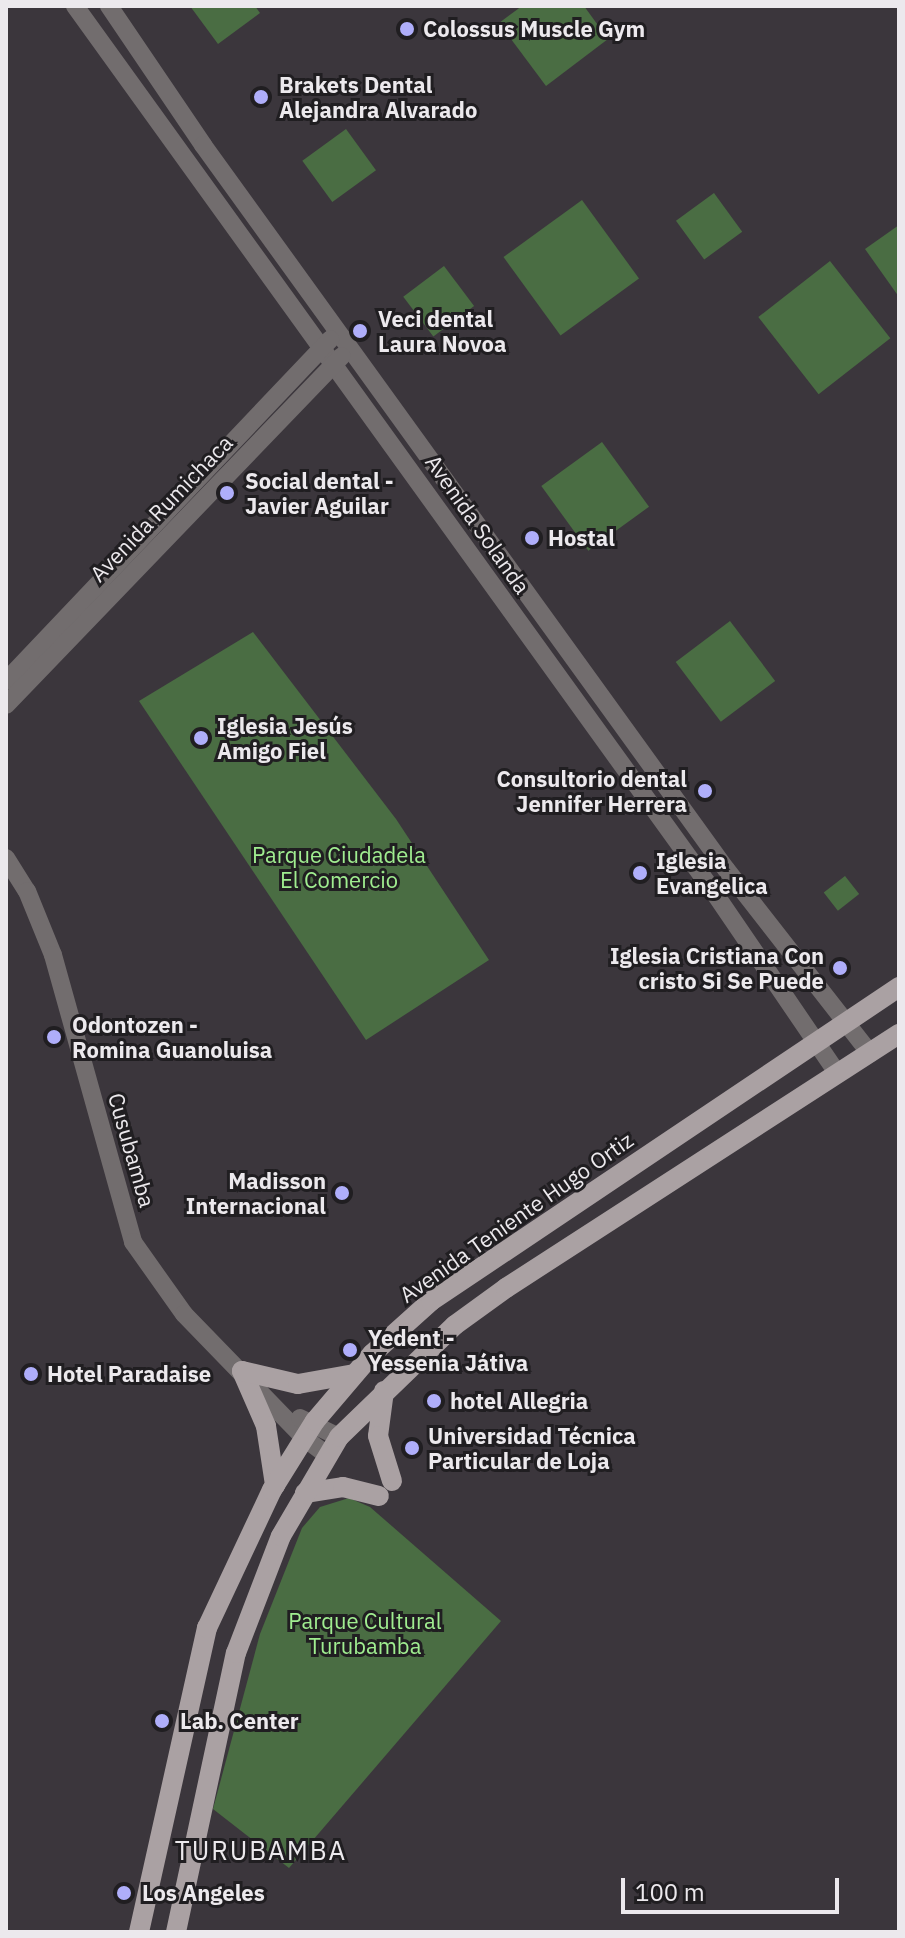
<!DOCTYPE html>
<html>
<head>
<meta charset="utf-8">
<style>
	body { margin:0 }
	#map { position:relative; width:905px; height:1938px; overflow:hidden; background:#3b363c; font-family:"IBM Plex Sans",sans-serif }
	div>[style] { position:absolute }
	.green>* { inset:0; background:#4a6d43; transform-origin:0 0 }
	.minor>* { height:18px; margin:-9px; padding:0 9px; transform-origin:9px; border-radius:9px; background:#726d6e }
	.major>* { height:20px; margin:-10px; padding:0 10px; transform-origin:10px; border-radius:10px; background:#aaa1a3 }
	.dots>* { width:22px; height:22px; translate:-50% -50%; box-sizing:border-box; border:4px solid #201e21; border-radius:50% }
	span { translate:-50% -50%; white-space:nowrap; text-align:center; line-height:1.15; -webkit-text-stroke:6px #201e21; paint-order:stroke }
	.poi-label { font-size:22px; color:#ece9ed; font-weight:700 }
	.left { translate:0 -50%; text-align:left }
	.right { translate:-100% -50%; text-align:right }
	.street-label { font-size:22px; color:#ece9ed }
	.park-label { font-size:22px; color:#a0ed90 }
	.quarter-label { font-size:26px; color:#ece9ed; letter-spacing:2px }
	.frame { position:absolute; inset:0; border:8px solid #ece9ed; pointer-events:none }
	.scale { position:absolute; left:621px; top:1878px; width:218px; height:36px; box-sizing:border-box; border:4px solid #ece9ed; border-top:0; padding-left:10px; font-size:24px; line-height:28px; white-space:nowrap; color:#ece9ed; -webkit-text-stroke:6px #201e21; paint-order:stroke }
</style>
</head>
<body>
<div id="map">
	<div class="green">
		<i style="clip-path:polygon(190px 6px,255px 6px,260px 13px,218px 44px)"></i>
		<i style="clip-path:polygon(522px 6px,584px 6px,608px 39px,546px 86px,499px 23px)"></i>
		<i style="left:346px;top:129px;width:51px;height:54px;rotate:54deg"></i>
		<i style="left:714px;top:193px;width:48px;height:47px;rotate:54deg"></i>
		<i style="left:582px;top:200px;width:97px;height:97px;rotate:54deg"></i>
		<i style="clip-path:polygon(899px 225px,899px 297px,865px 249px)"></i>
		<i style="left:830px;top:261px;width:98px;height:91px;rotate:52deg"></i>
		<i style="left:444px;top:266px;width:50px;height:51px;rotate:53deg"></i>
		<i style="left:602px;top:442px;width:80px;height:75px;rotate:54deg"></i>
		<i style="left:730px;top:621px;width:75px;height:68px;rotate:53deg"></i>
		<i style="clip-path:polygon(253px 632px,396px 819px,489px 960px,366px 1040px,139px 701px)"></i>
		<i style="left:845px;top:876px;width:23px;height:27px;rotate:52deg"></i>
		<i style="clip-path:polygon(349px 1498px,370px 1507px,501px 1621px,289px 1868px,213px 1809px,260px 1634px,302px 1528px,320px 1507px)"></i>
	</div>
	<div class="minor">
		<i style="left:75px;top:6px;width:1091px;rotate:54.21deg"></i>
		<i style="left:713px;top:891px;width:220px;rotate:55.7deg"></i>
		<i style="left:109px;top:6px;width:168px;rotate:55.9deg"></i>
		<i style="left:203px;top:145px;width:893px;rotate:54.16deg"></i>
		<i style="left:726px;top:869px;width:234px;rotate:52deg"></i>
		<i style="left:6px;top:681px;width:471px;rotate:-46.5deg"></i>
		<i style="left:6px;top:705px;width:484px;rotate:-46.1deg"></i>
		<i style="left:6px;top:858px;width:39px;rotate:58deg"></i>
		<i style="left:27px;top:891px;width:69px;rotate:67.9deg"></i>
		<i style="left:53px;top:955px;width:298px;rotate:74.4deg"></i>
		<i style="left:133px;top:1242px;width:88px;rotate:54.7deg"></i>
		<i style="left:184px;top:1314px;width:171px;rotate:45.9deg"></i>
		<i style="left:303px;top:1437px;width:30px;rotate:37deg"></i>
		<i style="left:300px;top:1418px;width:43px;rotate:26deg"></i>
	</div>
	<div class="major">
		<i style="left:242px;top:1371px;width:60px;rotate:66.4deg"></i>
		<i style="left:266px;top:1426px;width:60px;rotate:81.3deg"></i>
		<i style="left:242px;top:1371px;width:57px;rotate:13.1deg"></i>
		<i style="left:298px;top:1384px;width:57px;rotate:-10.1deg"></i>
		<i style="left:384px;top:1391px;width:45px;rotate:97.6deg"></i>
		<i style="left:378px;top:1436px;width:47px;rotate:72.7deg"></i>
		<i style="left:305px;top:1493px;width:38px;rotate:-9deg"></i>
		<i style="left:343px;top:1487px;width:37px;rotate:14deg"></i>
		<i style="left:139px;top:1932px;width:312px;rotate:-77.4deg"></i>
		<i style="left:207px;top:1628px;width:153px;rotate:-64.8deg"></i>
		<i style="left:272px;top:1490px;width:81px;rotate:-58.1deg"></i>
		<i style="left:315px;top:1421px;width:88px;rotate:-49.6deg"></i>
		<i style="left:372px;top:1354px;width:79px;rotate:-41.9deg"></i>
		<i style="left:431px;top:1301px;width:564px;rotate:-33.86deg"></i>
		<i style="left:176px;top:1932px;width:285px;rotate:-77.9deg"></i>
		<i style="left:236px;top:1653px;width:125px;rotate:-69deg"></i>
		<i style="left:281px;top:1536px;width:115px;rotate:-59.6deg"></i>
		<i style="left:339px;top:1437px;width:161px;rotate:-44deg"></i>
		<i style="left:455px;top:1325px;width:63px;rotate:-36deg"></i>
		<i style="left:506px;top:1288px;width:468px;rotate:-32.9deg"></i>
	</div>
	<div class="dots">
		<i style="left:407px;top:29px;background:#afaefa"></i>
		<i style="left:261px;top:97px;background:#afaefa"></i>
		<i style="left:360px;top:331px;background:#afaefa"></i>
		<i style="left:227px;top:493px;background:#afaefa"></i>
		<i style="left:532px;top:538px;background:#afaefa"></i>
		<i style="left:201px;top:738px;background:#afaefa"></i>
		<i style="left:705px;top:791px;background:#afaefa"></i>
		<i style="left:640px;top:873px;background:#afaefa"></i>
		<i style="left:840px;top:968px;background:#afaefa"></i>
		<i style="left:54px;top:1037px;background:#afaefa"></i>
		<i style="left:342px;top:1193px;background:#afaefa"></i>
		<i style="left:350px;top:1350px;background:#afaefa"></i>
		<i style="left:31px;top:1374px;background:#afaefa"></i>
		<i style="left:434px;top:1401px;background:#afaefa"></i>
		<i style="left:412px;top:1448px;background:#afaefa"></i>
		<i style="left:162px;top:1721px;background:#afaefa"></i>
		<i style="left:124px;top:1893px;background:#afaefa"></i>
	</div>
	<div class="poi-label">
		<span class="left" style="left:423px;top:29px">Colossus Muscle Gym</span>
		<span class="left" style="left:279px;top:97px">Brakets Dental<br>Alejandra Alvarado</span>
		<span class="left" style="left:378px;top:331px">Veci dental<br>Laura Novoa</span>
		<span class="left" style="left:245px;top:493px">Social dental -<br>Javier Aguilar</span>
		<span class="left" style="left:548px;top:538px">Hostal</span>
		<span class="left" style="left:217px;top:738px">Iglesia Jesús<br>Amigo Fiel</span>
		<span class="right" style="left:687px;top:791px">Consultorio dental<br>Jennifer Herrera</span>
		<span class="left" style="left:656px;top:873px">Iglesia<br>Evangelica</span>
		<span class="right" style="left:824px;top:968px">Iglesia Cristiana Con<br>cristo Si Se Puede</span>
		<span class="left" style="left:72px;top:1037px">Odontozen -<br>Romina Guanoluisa</span>
		<span class="right" style="left:326px;top:1193px">Madisson<br>Internacional</span>
		<span class="left" style="left:368px;top:1350px">Yedent -<br>Yessenia Játiva</span>
		<span class="left" style="left:47px;top:1374px">Hotel Paradaise</span>
		<span class="left" style="left:450px;top:1401px">hotel Allegria</span>
		<span class="left" style="left:428px;top:1448px">Universidad Técnica<br>Particular de Loja</span>
		<span class="left" style="left:180px;top:1721px">Lab. Center</span>
		<span class="left" style="left:142px;top:1893px">Los Angeles</span>
	</div>
	<div class="street-label">
		<span style="left:161px;top:508px;rotate:-46deg">Avenida Rumichaca</span>
		<span style="left:478px;top:524px;rotate:55deg">Avenida Solanda</span>
		<span style="left:132px;top:1150px;rotate:74deg">Cusubamba</span>
		<span style="left:516px;top:1217px;rotate:-35deg">Avenida Teniente Hugo Ortiz</span>
	</div>
	<div class="park-label">
		<span style="left:339px;top:867px">Parque Ciudadela<br>El Comercio</span>
		<span style="left:365px;top:1633px">Parque Cultural<br>Turubamba</span>
	</div>
	<div class="quarter-label">
		<span style="left:261px;top:1851px">TURUBAMBA</span>
	</div>
	<div class="frame"></div>
	<div class="scale">100 m</div>
</div>
</body>
</html>
